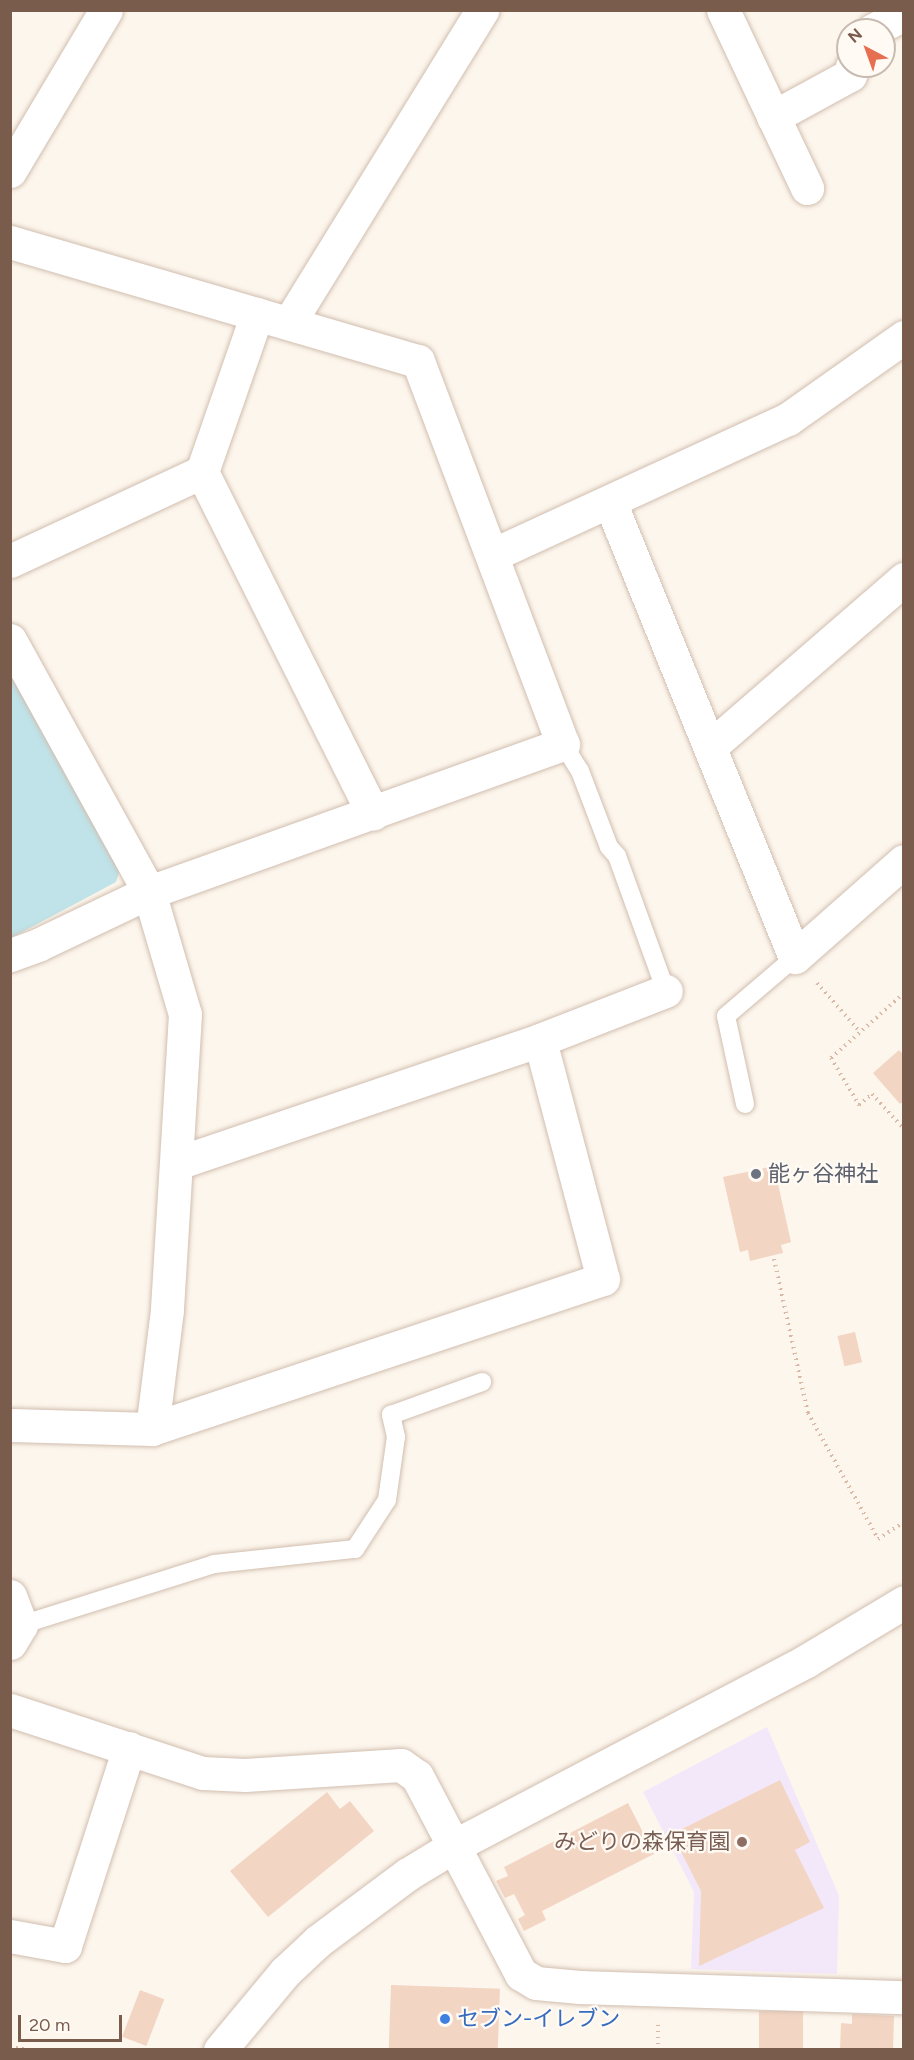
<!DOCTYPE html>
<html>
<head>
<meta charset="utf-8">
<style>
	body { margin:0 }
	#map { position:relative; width:914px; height:2060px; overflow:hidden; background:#fdf6ec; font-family:Figtree,"Noto Sans JP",sans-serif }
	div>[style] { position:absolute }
	.education>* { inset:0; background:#f3e8fa }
	.water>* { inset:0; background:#bfe3e8 }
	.building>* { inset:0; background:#f3d5c3; transform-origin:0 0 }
	.path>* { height:4px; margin-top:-2px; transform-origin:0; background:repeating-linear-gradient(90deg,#d9b8a5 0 1.5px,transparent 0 6px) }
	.roads { filter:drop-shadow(0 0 2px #d1beb0) drop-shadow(0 0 2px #d1beb0) }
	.lane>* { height:18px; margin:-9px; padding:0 9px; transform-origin:9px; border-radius:9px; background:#fff }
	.street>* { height:33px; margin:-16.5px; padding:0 16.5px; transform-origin:16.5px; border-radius:16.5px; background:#fff }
	.secondary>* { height:33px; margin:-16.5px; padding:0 16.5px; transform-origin:16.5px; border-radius:16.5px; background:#fff }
	.dots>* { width:16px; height:16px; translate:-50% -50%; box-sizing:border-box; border:3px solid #fffaf3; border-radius:50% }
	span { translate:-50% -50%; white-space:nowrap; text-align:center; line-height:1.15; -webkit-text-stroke:4.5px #fffaf3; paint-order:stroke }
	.worship-label { font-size:22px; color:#5b616d }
	.left { translate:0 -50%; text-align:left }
	.education-label { font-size:22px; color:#785e54 }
	.right { translate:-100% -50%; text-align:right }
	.shop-label { font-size:22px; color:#366cbe }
	.frame { position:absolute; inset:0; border:12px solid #7a5c4d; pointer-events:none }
	.north { position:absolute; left:836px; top:18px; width:60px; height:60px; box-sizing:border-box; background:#fffaf3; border:2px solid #cabbb1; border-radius:50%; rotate:319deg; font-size:16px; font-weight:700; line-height:24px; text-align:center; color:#7a5c4d }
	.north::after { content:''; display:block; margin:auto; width:21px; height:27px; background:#e76f51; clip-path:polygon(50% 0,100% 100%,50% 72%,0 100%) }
	.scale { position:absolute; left:18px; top:2015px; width:104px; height:27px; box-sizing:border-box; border:3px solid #7a5c4d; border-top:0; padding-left:8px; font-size:18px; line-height:21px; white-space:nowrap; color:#7a5c4d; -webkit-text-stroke:4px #fffaf3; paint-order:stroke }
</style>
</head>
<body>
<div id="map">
	<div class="education">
		<i style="clip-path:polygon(767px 1727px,839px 1896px,837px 1974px,691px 1969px,694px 1892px,643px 1792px)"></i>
	</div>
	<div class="water">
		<i style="clip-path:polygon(10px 665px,121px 867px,116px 882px,11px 938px)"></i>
	</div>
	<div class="building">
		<i style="clip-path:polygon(899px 1050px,904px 1055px,904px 1101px,900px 1104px,873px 1073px)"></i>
		<i style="clip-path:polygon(774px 1166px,791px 1242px,781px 1245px,783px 1253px,750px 1261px,748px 1250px,740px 1252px,723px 1177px)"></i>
		<i style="left:855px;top:1332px;width:31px;height:18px;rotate:77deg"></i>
		<i style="clip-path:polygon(780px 1780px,810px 1842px,795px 1850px,824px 1908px,699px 1966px,701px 1891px,672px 1834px)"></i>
		<i style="clip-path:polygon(327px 1792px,340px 1809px,350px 1801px,374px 1831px,268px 1917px,230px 1871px)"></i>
		<i style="clip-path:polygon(628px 1803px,654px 1854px,542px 1911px,546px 1920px,524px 1931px,518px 1919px,525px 1915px,514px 1894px,505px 1898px,496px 1881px,508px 1876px,504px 1867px)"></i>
		<i style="left:391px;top:1985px;width:109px;height:65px;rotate:2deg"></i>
		<i style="left:140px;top:1990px;width:26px;height:50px;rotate:21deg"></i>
		<i style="left:803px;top:2011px;width:39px;height:44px;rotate:90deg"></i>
		<i style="clip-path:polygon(852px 2014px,894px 2016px,893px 2050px,840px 2050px,841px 2023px,852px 2024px)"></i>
	</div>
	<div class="path">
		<i style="left:817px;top:983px;width:65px;rotate:48.7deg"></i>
		<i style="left:904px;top:993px;width:98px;rotate:138.3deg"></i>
		<i style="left:831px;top:1058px;width:55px;rotate:59.2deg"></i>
		<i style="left:859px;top:1105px;width:17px;rotate:-40deg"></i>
		<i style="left:872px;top:1094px;width:47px;rotate:47.6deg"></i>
		<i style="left:774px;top:1259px;width:158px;rotate:77.6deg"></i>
		<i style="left:808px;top:1413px;width:144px;rotate:60.9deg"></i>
		<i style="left:878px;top:1539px;width:31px;rotate:-33deg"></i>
		<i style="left:10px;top:2047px;width:18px;rotate:9deg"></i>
		<i style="left:658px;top:2050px;width:27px;rotate:-90deg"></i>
	</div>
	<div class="roads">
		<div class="lane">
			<i style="left:563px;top:744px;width:32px;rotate:58deg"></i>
			<i style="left:580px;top:771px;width:81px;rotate:69.1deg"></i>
			<i style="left:609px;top:847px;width:12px;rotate:48deg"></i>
			<i style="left:617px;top:856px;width:144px;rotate:70.1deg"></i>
			<i style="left:745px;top:1104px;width:90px;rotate:-102.2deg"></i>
			<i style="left:726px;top:1016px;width:91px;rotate:-40.5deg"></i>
			<i style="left:21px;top:1625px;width:202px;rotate:-17.5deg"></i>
			<i style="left:214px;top:1564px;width:142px;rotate:-6.1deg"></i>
			<i style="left:355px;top:1549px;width:59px;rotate:-56.9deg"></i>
			<i style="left:387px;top:1500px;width:64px;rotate:-81.9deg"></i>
			<i style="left:396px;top:1437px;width:23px;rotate:-103deg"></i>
			<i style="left:391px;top:1415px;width:97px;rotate:-19.9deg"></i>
		</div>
		<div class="street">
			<i style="left:723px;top:10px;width:197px;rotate:64.7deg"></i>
			<i style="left:873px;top:30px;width:35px;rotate:-27deg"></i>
			<i style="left:773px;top:117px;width:88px;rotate:-28.6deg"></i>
			<i style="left:850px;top:75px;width:9px;rotate:-77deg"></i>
			<i style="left:10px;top:171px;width:187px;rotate:-59.2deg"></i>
			<i style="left:10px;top:242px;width:425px;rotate:16.3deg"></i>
			<i style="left:418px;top:361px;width:410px;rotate:69.3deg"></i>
			<i style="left:563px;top:744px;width:440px;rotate:160.3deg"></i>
			<i style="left:149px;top:892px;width:123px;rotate:154.5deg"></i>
			<i style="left:38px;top:945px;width:30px;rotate:160deg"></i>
			<i style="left:257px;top:314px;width:167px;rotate:109.2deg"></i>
			<i style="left:202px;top:472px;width:382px;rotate:63.4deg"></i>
			<i style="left:289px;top:323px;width:368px;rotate:-58.3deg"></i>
			<i style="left:610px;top:502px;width:491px;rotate:67.9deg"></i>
			<i style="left:795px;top:957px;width:145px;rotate:-41.4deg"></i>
			<i style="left:492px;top:555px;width:326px;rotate:-24.7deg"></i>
			<i style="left:788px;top:419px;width:142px;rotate:-35.3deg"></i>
			<i style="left:10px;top:561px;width:212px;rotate:-24.9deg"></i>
			<i style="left:10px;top:640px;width:288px;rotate:61.1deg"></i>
			<i style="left:149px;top:892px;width:127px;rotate:73.6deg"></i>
			<i style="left:185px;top:1014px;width:297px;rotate:93.5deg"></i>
			<i style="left:167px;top:1310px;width:120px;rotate:97.2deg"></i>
			<i style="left:152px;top:1429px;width:142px;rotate:-178.4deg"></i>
			<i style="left:710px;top:747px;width:257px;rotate:-40.9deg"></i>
			<i style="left:177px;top:1163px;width:383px;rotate:-18.7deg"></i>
			<i style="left:540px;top:1040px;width:135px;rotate:-21.3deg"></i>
			<i style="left:152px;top:1429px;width:475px;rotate:-18.4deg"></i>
			<i style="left:603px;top:1279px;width:247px;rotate:-104.8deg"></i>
			<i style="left:10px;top:1596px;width:31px;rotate:69deg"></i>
			<i style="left:21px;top:1625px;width:21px;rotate:121deg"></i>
			<i style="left:10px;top:1710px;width:203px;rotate:18.1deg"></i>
			<i style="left:203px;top:1773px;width:42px;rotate:2.7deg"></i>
			<i style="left:245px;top:1775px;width:156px;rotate:-3.7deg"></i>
			<i style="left:401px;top:1765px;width:19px;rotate:35deg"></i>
			<i style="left:417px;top:1776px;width:224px;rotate:62.3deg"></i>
			<i style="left:521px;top:1974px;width:17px;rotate:31deg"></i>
			<i style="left:536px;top:1983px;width:44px;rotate:5.2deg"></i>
			<i style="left:580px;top:1987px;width:324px;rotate:1.8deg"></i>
			<i style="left:10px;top:1936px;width:56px;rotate:10.3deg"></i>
			<i style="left:65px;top:1946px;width:208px;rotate:-72.1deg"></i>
		</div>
		<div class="secondary">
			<i style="left:220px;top:2050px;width:102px;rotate:-50.2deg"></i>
			<i style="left:285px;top:1972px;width:45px;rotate:-43.2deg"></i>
			<i style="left:318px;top:1941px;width:112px;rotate:-36.7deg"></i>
			<i style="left:408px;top:1874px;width:54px;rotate:-31.3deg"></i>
			<i style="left:454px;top:1846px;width:398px;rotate:-27.7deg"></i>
			<i style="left:806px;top:1661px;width:114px;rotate:-31deg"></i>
		</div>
	</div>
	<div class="dots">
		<i style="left:756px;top:1174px;background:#6b7280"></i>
		<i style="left:742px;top:1842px;background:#8d6e63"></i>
		<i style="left:445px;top:2019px;background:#3f7fe0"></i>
	</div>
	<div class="worship-label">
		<span class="left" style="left:768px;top:1174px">能ヶ谷神社</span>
	</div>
	<div class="education-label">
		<span class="right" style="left:730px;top:1842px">みどりの森保育園</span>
	</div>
	<div class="shop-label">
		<span class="left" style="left:457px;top:2019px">セブン-イレブン</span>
	</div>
	<div class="frame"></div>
	<div class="north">N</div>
	<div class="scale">20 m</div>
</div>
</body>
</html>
